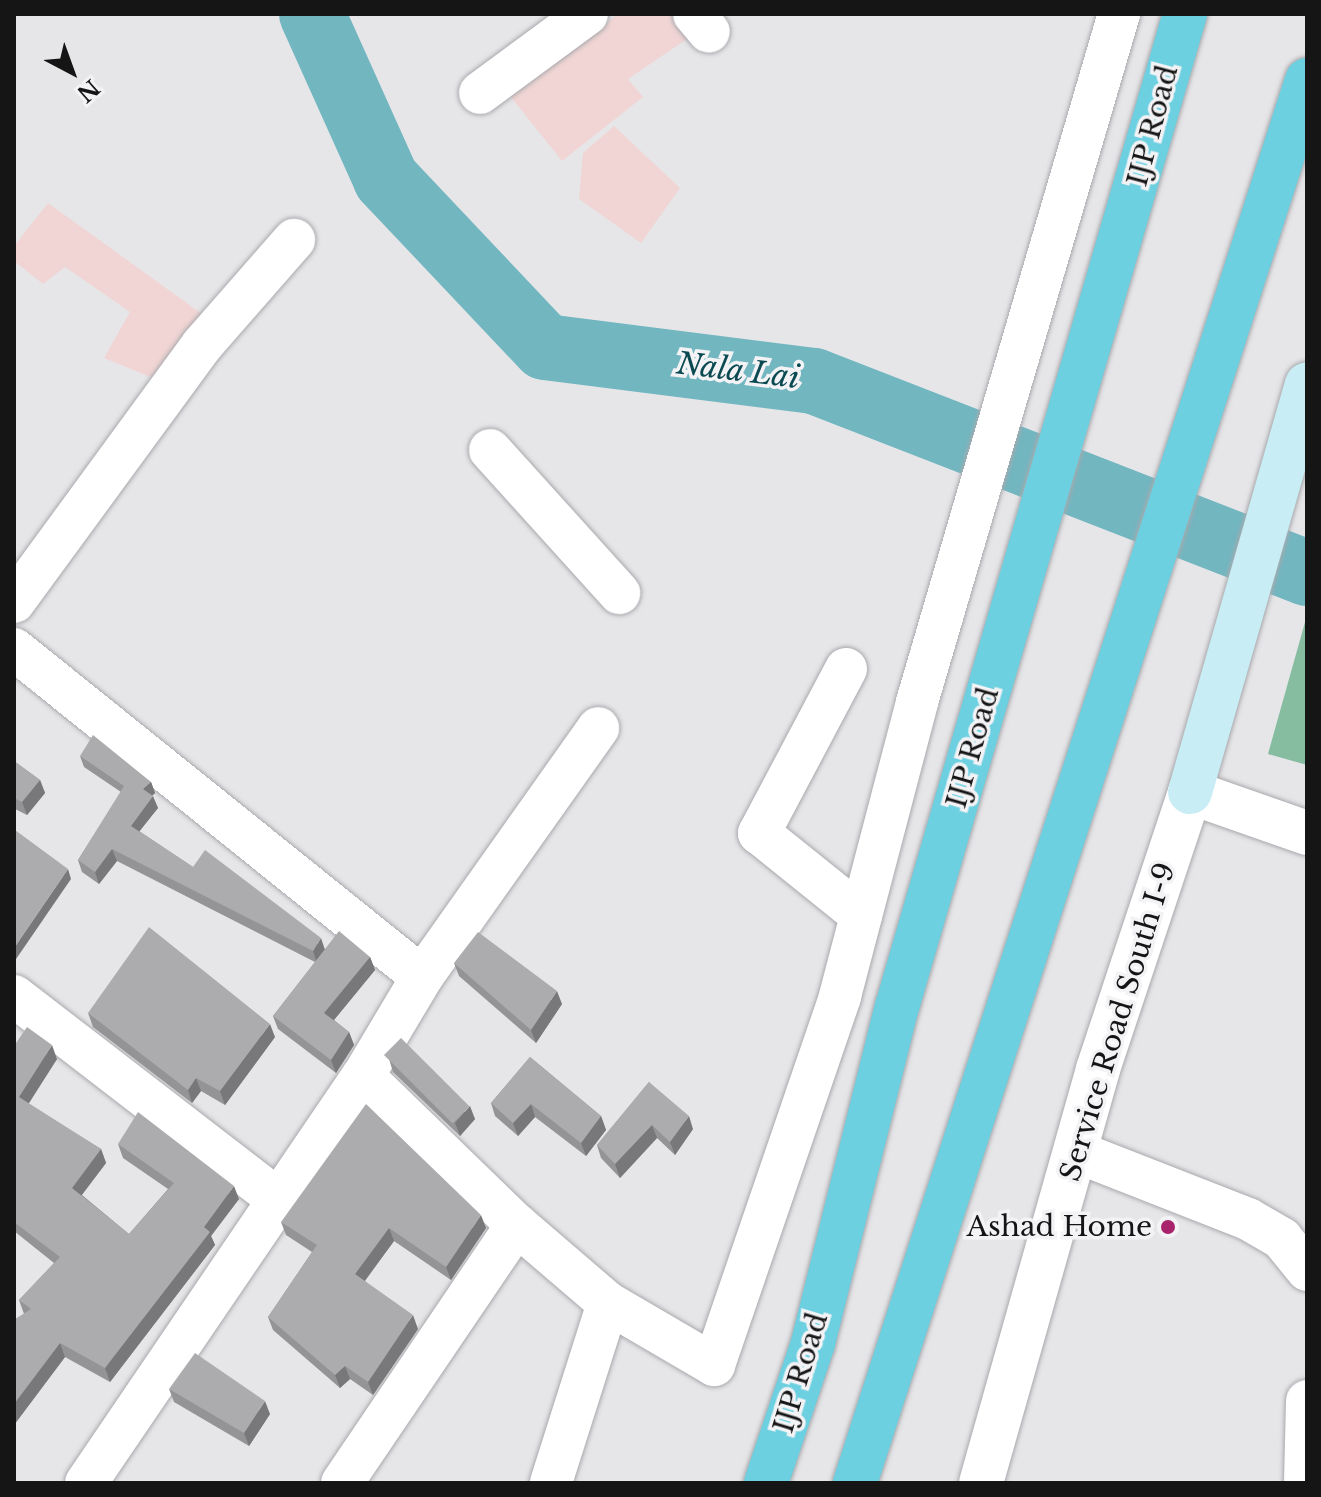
<!DOCTYPE html>
<html>
<head>
<meta charset="utf-8">
<style>
	body { margin:0 }
	#map { position:relative; width:1321px; height:1497px; overflow:hidden; background:#e6e6e9; font-family:"Libre Baskerville",serif }
	div>[style] { position:absolute }
	.commercial>* { inset:0; background:#f0d5d4 }
	.forest>* { inset:0; background:#86bca0 }
	.river>* { height:66px; margin:-33px; padding:0 33px; transform-origin:33px; border-radius:33px; background:#72b6c0 }
	.roads { filter:drop-shadow(0 0 2px #a9a9ad) drop-shadow(0 0 2px #a9a9ad) }
	.minor>* { height:42px; margin:-21px; padding:0 21px; transform-origin:21px; border-radius:21px; background:#fff }
	.tertiary>* { height:44px; margin:-22px; padding:0 22px; transform-origin:22px; border-radius:22px; background:#fff }
	.secondary>* { height:44px; margin:-22px; padding:0 22px; transform-origin:22px; border-radius:22px; background:#c8edf4 }
	.trunk>* { height:44px; margin:-22px; padding:0 22px; transform-origin:22px; border-radius:22px; background:#6cd0e0 }
	.wall>* { inset:0; background:#949496 }
	.shaded-wall>* { inset:0; background:#78787a }
	.building>* { inset:0; background:#acacaf; transform-origin:0 0 }
	.dots>* { width:22px; height:22px; translate:-50% -50%; box-sizing:border-box; border:4px solid #f3f3f6; border-radius:50% }
	span { translate:-50% -50%; white-space:nowrap; text-align:center; line-height:1.15; -webkit-text-stroke:7px #f3f3f6; paint-order:stroke }
	.street-label { font-size:28px; color:#151516 }
	.poi-label { font-size:28px; color:#151516 }
	.right { translate:-100% -50%; text-align:right }
	.water-label { font-size:30px; color:#0c4a52; font-style:italic }
	.frame { position:absolute; inset:0; border:16px solid #151516; pointer-events:none }
	.north { position:absolute; left:32px; top:32px; width:80px; height:80px; -webkit-text-stroke:6px #f3f3f6; paint-order:stroke; rotate:139deg; font-size:22px; font-weight:700; line-height:32px; text-align:center; color:#151516 }
	.north::after { content:''; display:block; margin:auto; width:28px; height:36px; background:#151516; clip-path:polygon(50% 0,100% 100%,50% 72%,0 100%) }
</style>
</head>
<body>
<div id="map">
	<div class="commercial">
		<i style="clip-path:polygon(618px 14px,677px 14px,693px 35px,628px 79px,643px 97px,562px 161px,510px 96px)"></i>
		<i style="clip-path:polygon(614px 126px,680px 188px,641px 243px,579px 199px,583px 153px)"></i>
		<i style="clip-path:polygon(48px 203px,202px 314px,155px 379px,104px 358px,130px 312px,65px 267px,43px 284px,14px 261px,14px 246px)"></i>
	</div>
	<div class="forest">
		<i style="clip-path:polygon(1307px 615px,1307px 765px,1268px 754px)"></i>
	</div>
	<div class="river">
		<i style="left:312px;top:14px;width:181px;rotate:65.8deg"></i>
		<i style="left:386px;top:179px;width:231px;rotate:46.6deg"></i>
		<i style="left:545px;top:347px;width:271px;rotate:7.2deg"></i>
		<i style="left:814px;top:381px;width:529px;rotate:21.28deg"></i>
	</div>
	<div class="roads">
		<div class="minor">
			<i style="left:694px;top:14px;width:23px;rotate:50deg"></i>
			<i style="left:480px;top:93px;width:133px;rotate:-36.4deg"></i>
			<i style="left:490px;top:450px;width:193px;rotate:47.9deg"></i>
			<i style="left:14px;top:602px;width:318px;rotate:-53.8deg"></i>
			<i style="left:202px;top:345px;width:140px;rotate:-48.8deg"></i>
			<i style="left:14px;top:649px;width:523px;rotate:38.8deg"></i>
			<i style="left:846px;top:669px;width:186px;rotate:117.9deg"></i>
			<i style="left:759px;top:833px;width:131px;rotate:38.8deg"></i>
			<i style="left:14px;top:996px;width:329px;rotate:37.6deg"></i>
			<i style="left:363px;top:1076px;width:214px;rotate:44.1deg"></i>
			<i style="left:1077px;top:1152px;width:184px;rotate:21.4deg"></i>
			<i style="left:1248px;top:1219px;width:39px;rotate:30deg"></i>
			<i style="left:1282px;top:1239px;width:40px;rotate:51deg"></i>
			<i style="left:608px;top:1303px;width:123px;rotate:30.3deg"></i>
			<i style="left:714px;top:1365px;width:390px;rotate:-71.1deg"></i>
			<i style="left:840px;top:996px;width:304px;rotate:-75.3deg"></i>
			<i style="left:917px;top:702px;width:717px;rotate:-73.64deg"></i>
			<i style="left:86px;top:1483px;width:492px;rotate:-55.8deg"></i>
			<i style="left:363px;top:1076px;width:115px;rotate:-59.2deg"></i>
			<i style="left:422px;top:977px;width:305px;rotate:-54.7deg"></i>
			<i style="left:342px;top:1483px;width:312px;rotate:-55.9deg"></i>
			<i style="left:517px;top:1225px;width:120px;rotate:40.6deg"></i>
			<i style="left:608px;top:1303px;width:189px;rotate:107.6deg"></i>
			<i style="left:1305px;top:1483px;width:82px;rotate:-88.6deg"></i>
		</div>
		<div class="tertiary">
			<i style="left:981px;top:1483px;width:430px;rotate:-74.2deg"></i>
			<i style="left:1098px;top:1069px;width:292px;rotate:-71.6deg"></i>
			<i style="left:1190px;top:792px;width:124px;rotate:19.3deg"></i>
		</div>
		<div class="secondary">
			<i style="left:1190px;top:792px;width:424px;rotate:-74deg"></i>
		</div>
		<div class="trunk">
			<i style="left:766px;top:1483px;width:148px;rotate:-71.4deg"></i>
			<i style="left:813px;top:1343px;width:346px;rotate:-76deg"></i>
			<i style="left:897px;top:1007px;width:1034px;rotate:-73.83deg"></i>
			<i style="left:855px;top:1483px;width:1474px;rotate:-72.14deg"></i>
		</div>
	</div>
	<div class="wall">
		<i style="clip-path:polygon(80px 756px,151px 782px,155px 793px,152px 796px,158px 808px,139px 831px,193px 867px,325px 949px,370px 957px,375px 970px,334px 1020px,349px 1032px,354px 1045px,336px 1073px,278px 1029px,273px 1016px,315px 962px,117px 861px,99px 884px,82px 872px,78px 860px,121px 792px,84px 767px)"></i>
		<i style="clip-path:polygon(14px 761px,40px 780px,45px 793px,27px 815px,15px 809px,14px 811px)"></i>
		<i style="clip-path:polygon(454px 963px,562px 1004px,536px 1043px,459px 976px)"></i>
		<i style="clip-path:polygon(88px 1013px,275px 1037px,225px 1105px,201px 1091px,192px 1103px,93px 1027px)"></i>
		<i style="clip-path:polygon(14px 1046px,57px 1059px,28px 1104px,101px 1149px,106px 1163px,82px 1195px,129px 1234px,168px 1189px,123px 1158px,118px 1144px,239px 1199px,211px 1236px,215px 1245px,110px 1382px,65px 1357px,14px 1425px,14px 1320px,24px 1314px,19px 1300px,54px 1263px,14px 1231px)"></i>
		<i style="clip-path:polygon(530px 1057px,601px 1116px,606px 1130px,586px 1156px,535px 1117px,518px 1136px,495px 1116px,491px 1103px)"></i>
		<i style="clip-path:polygon(389px 1059px,475px 1119px,460px 1136px,393px 1072px)"></i>
		<i style="clip-path:polygon(649px 1082px,693px 1129px,675px 1155px,657px 1138px,620px 1178px,601px 1158px,597px 1145px)"></i>
		<i style="clip-path:polygon(281px 1222px,486px 1228px,451px 1280px,394px 1241px,365px 1281px,418px 1329px,373px 1395px,350px 1379px,340px 1388px,273px 1330px,268px 1317px,312px 1252px,286px 1235px)"></i>
		<i style="clip-path:polygon(169px 1389px,270px 1414px,249px 1446px,174px 1402px)"></i>
	</div>
	<div class="shaded-wall">
		<i style="clip-path:polygon(40px 780px,45px 793px,27px 815px,22px 802px)"></i>
		<i style="clip-path:polygon(151px 782px,155px 793px,147px 800px,143px 789px)"></i>
		<i style="clip-path:polygon(153px 796px,158px 808px,135px 837px,131px 826px)"></i>
		<i style="clip-path:polygon(112px 849px,117px 861px,99px 884px,95px 872px)"></i>
		<i style="clip-path:polygon(68px 869px,71px 879px,14px 962px,14px 948px)"></i>
		<i style="clip-path:polygon(321px 938px,325px 950px,317px 963px,313px 951px)"></i>
		<i style="clip-path:polygon(370px 957px,375px 970px,329px 1026px,324px 1013px)"></i>
		<i style="clip-path:polygon(557px 991px,562px 1004px,536px 1043px,531px 1030px)"></i>
		<i style="clip-path:polygon(270px 1024px,275px 1037px,225px 1105px,220px 1091px)"></i>
		<i style="clip-path:polygon(349px 1032px,354px 1045px,336px 1073px,331px 1060px)"></i>
		<i style="clip-path:polygon(52px 1045px,57px 1059px,24px 1111px,19px 1097px)"></i>
		<i style="clip-path:polygon(196px 1078px,201px 1091px,192px 1103px,188px 1090px)"></i>
		<i style="clip-path:polygon(531px 1104px,535px 1117px,518px 1136px,513px 1123px)"></i>
		<i style="clip-path:polygon(470px 1106px,475px 1119px,460px 1136px,455px 1123px)"></i>
		<i style="clip-path:polygon(601px 1116px,606px 1130px,586px 1156px,581px 1143px)"></i>
		<i style="clip-path:polygon(689px 1116px,693px 1129px,675px 1155px,670px 1142px)"></i>
		<i style="clip-path:polygon(652px 1125px,657px 1138px,620px 1178px,615px 1164px)"></i>
		<i style="clip-path:polygon(101px 1149px,106px 1163px,77px 1201px,72px 1188px)"></i>
		<i style="clip-path:polygon(234px 1186px,239px 1199px,211px 1236px,215px 1245px,110px 1382px,105px 1368px,204px 1227px)"></i>
		<i style="clip-path:polygon(481px 1215px,486px 1228px,451px 1280px,446px 1267px)"></i>
		<i style="clip-path:polygon(389px 1228px,394px 1241px,360px 1287px,355px 1274px)"></i>
		<i style="clip-path:polygon(413px 1315px,418px 1329px,373px 1395px,368px 1382px)"></i>
		<i style="clip-path:polygon(60px 1343px,65px 1357px,14px 1425px,14px 1404px)"></i>
		<i style="clip-path:polygon(345px 1366px,350px 1379px,340px 1388px,335px 1375px)"></i>
		<i style="clip-path:polygon(265px 1401px,270px 1414px,249px 1446px,244px 1433px)"></i>
	</div>
	<div class="building">
		<i style="clip-path:polygon(93px 735px,151px 782px,143px 789px,153px 796px,131px 826px,193px 867px,205px 850px,321px 938px,313px 951px,112px 849px,95px 872px,78px 860px,124px 786px,80px 756px)"></i>
		<i style="clip-path:polygon(14px 761px,40px 780px,22px 802px,14px 798px)"></i>
		<i style="clip-path:polygon(15px 830px,68px 869px,14px 948px,14px 832px)"></i>
		<i style="clip-path:polygon(149px 927px,270px 1024px,220px 1091px,196px 1078px,188px 1090px,88px 1013px)"></i>
		<i style="clip-path:polygon(339px 931px,370px 957px,324px 1013px,349px 1032px,331px 1060px,273px 1016px)"></i>
		<i style="clip-path:polygon(478px 932px,557px 991px,531px 1030px,454px 963px)"></i>
		<i style="clip-path:polygon(27px 1027px,52px 1045px,19px 1097px,101px 1149px,72px 1188px,129px 1234px,174px 1183px,118px 1144px,138px 1112px,234px 1186px,204px 1227px,210px 1232px,105px 1368px,60px 1343px,14px 1404px,14px 1320px,31px 1309px,19px 1300px,60px 1257px,14px 1222px,14px 1046px)"></i>
		<i style="left:401px;top:1038px;width:97px;height:24px;rotate:45deg"></i>
		<i style="clip-path:polygon(530px 1057px,601px 1116px,581px 1143px,531px 1104px,513px 1123px,491px 1103px)"></i>
		<i style="clip-path:polygon(649px 1082px,689px 1116px,670px 1142px,652px 1125px,615px 1164px,597px 1145px)"></i>
		<i style="clip-path:polygon(366px 1104px,481px 1215px,446px 1267px,389px 1228px,355px 1274px,413px 1315px,368px 1382px,345px 1366px,335px 1375px,268px 1317px,317px 1245px,281px 1222px)"></i>
		<i style="clip-path:polygon(195px 1353px,265px 1401px,244px 1433px,169px 1389px)"></i>
	</div>
	<div class="dots">
		<i style="left:1168px;top:1227px;background:#a8226c"></i>
	</div>
	<div class="street-label">
		<span style="left:1153px;top:126px;rotate:-75deg">IJP Road</span>
		<span style="left:973px;top:748px;rotate:-74deg">IJP Road</span>
		<span style="left:1118px;top:1022px;rotate:-73deg">Service Road South I-9</span>
		<span style="left:801px;top:1373px;rotate:-73deg">IJP Road</span>
	</div>
	<div class="poi-label">
		<span class="right" style="left:1152px;top:1227px">Ashad Home</span>
	</div>
	<div class="water-label">
		<span style="left:738px;top:371px;rotate:7deg">Nala Lai</span>
	</div>
	<div class="frame"></div>
	<div class="north">N</div>
</div>
</body>
</html>
